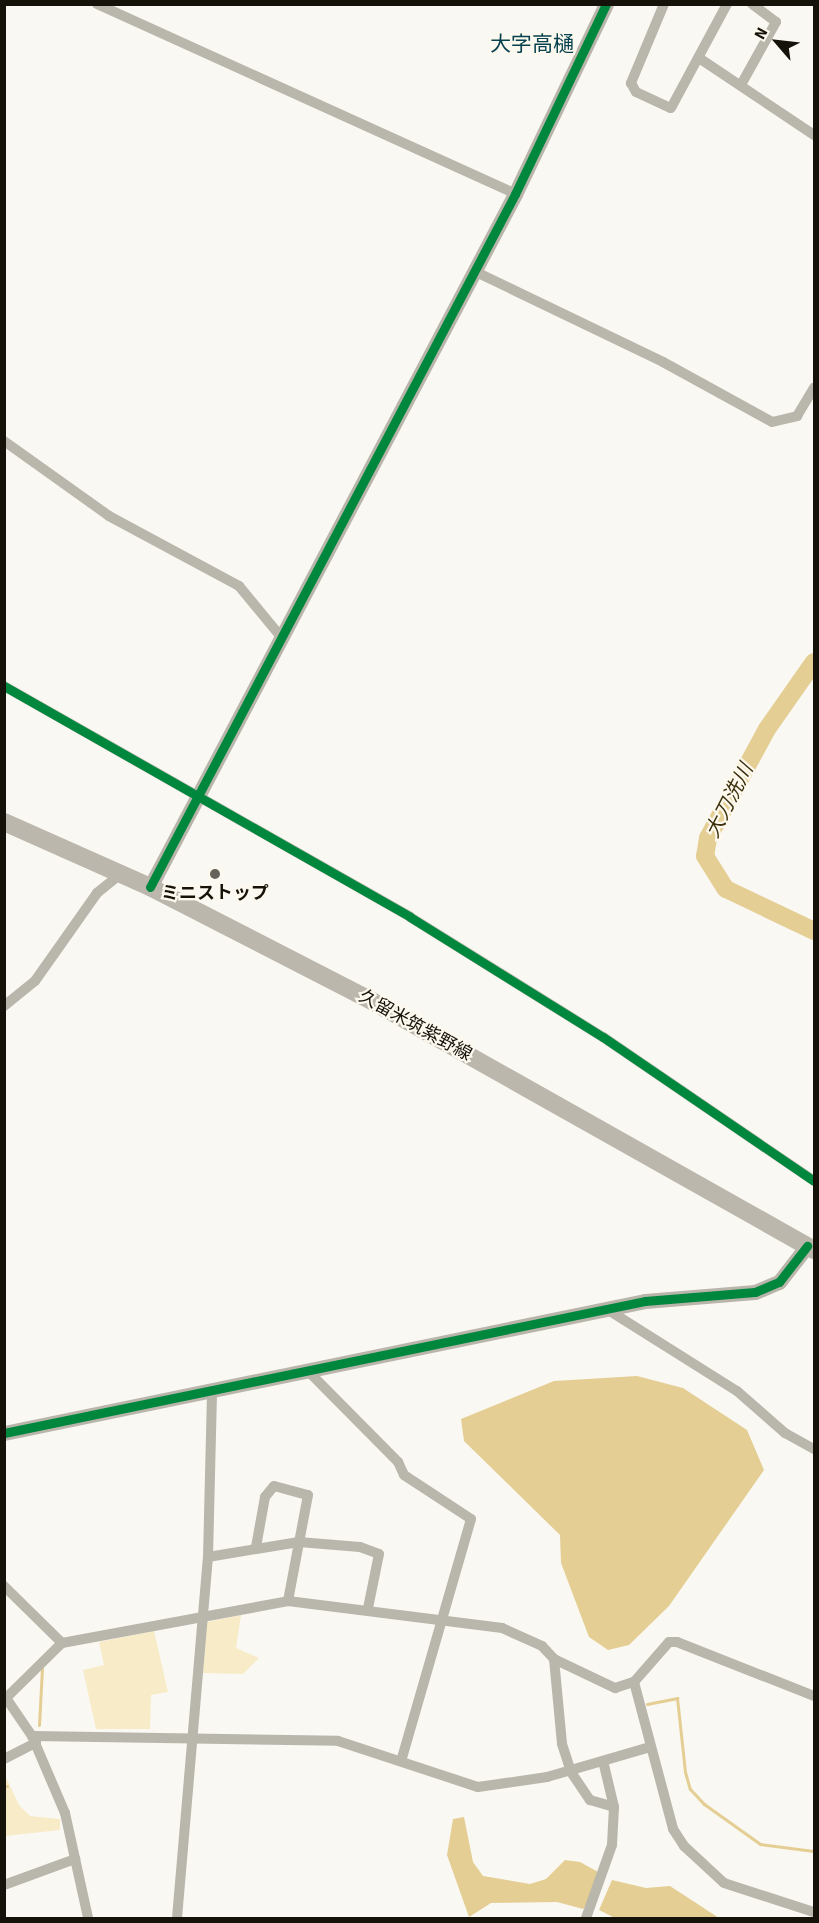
<!DOCTYPE html>
<html>
<head>
<meta charset="utf-8">
<style>
	body { margin:0 }
	#map { position:relative; width:819px; height:1923px; overflow:hidden; background:#faf8f2; font-family:"Source Sans 3","Noto Sans JP",sans-serif }
	div>[style] { position:absolute }
	.green>* { inset:0; background:#f8ebc7 }
	.water>* { inset:0; background:#e4ce94 }
	.stream>* { height:3px; margin:-1.5px; padding:0 1.5px; transform-origin:1.5px; border-radius:1.5px; background:#e4ce94 }
	.river>* { height:18px; margin:-9px; padding:0 9px; transform-origin:9px; border-radius:9px; background:#e4ce94 }
	.street>* { height:10px; margin:-5px; padding:0 5px; transform-origin:5px; border-radius:5px; background:#b9b7ac }
	.secondary>* { height:15px; margin:-7.5px; padding:0 7.5px; transform-origin:7.5px; border-radius:7.5px; background:#b9b5ab }
	.primary>* { height:18px; margin:-9px; padding:0 9px; transform-origin:9px; border-radius:9px; background:#bcb7ac }
	.cycleway>* { height:9px; margin:-4.5px; padding:0 4.5px; transform-origin:4.5px; border-radius:4.5px; background:#00873e }
	.dots>* { width:16px; height:16px; translate:-50% -50%; box-sizing:border-box; border:3px solid #fdf9ef; border-radius:50% }
	span { translate:-50% -50%; white-space:nowrap; text-align:center; line-height:1.15; -webkit-text-stroke:4.5px #fdf9ef; paint-order:stroke }
	.poi-label { font-size:18px; color:#151209; font-weight:700 }
	.street-label { font-size:18px; color:#151209 }
	.water-label { font-size:20px; color:#3e320e; font-style:italic }
	.quarter-label { font-size:21px; color:#05414e }
	.frame { position:absolute; inset:0; border:6px solid #151209; pointer-events:none }
	.north { position:absolute; left:747px; top:12px; width:60px; height:60px; -webkit-text-stroke:4px #fdf9ef; paint-order:stroke; rotate:298deg; font-size:16px; font-weight:700; line-height:24px; text-align:center; color:#151209 }
	.north::after { content:''; display:block; margin:auto; width:21px; height:27px; background:#151209; clip-path:polygon(50% 0,100% 100%,50% 72%,0 100%) }
</style>
</head>
<body>
<div id="map">
	<div class="green">
		<i style="clip-path:polygon(241px 1615px,236px 1648px,259px 1658px,243px 1674px,203px 1673px,207px 1622px)"></i>
		<i style="clip-path:polygon(154px 1631px,168px 1692px,151px 1695px,150px 1729px,96px 1729px,83px 1670px,104px 1665px,99px 1642px)"></i>
		<i style="clip-path:polygon(4px 1773px,19px 1805px,30px 1816px,60px 1819px,60px 1830px,5px 1836px)"></i>
	</div>
	<div class="water">
		<i style="clip-path:polygon(637px 1376px,683px 1388px,747px 1430px,764px 1470px,669px 1606px,629px 1645px,608px 1650px,589px 1637px,561px 1563px,560px 1535px,464px 1441px,461px 1419px,554px 1381px)"></i>
		<i style="clip-path:polygon(464px 1817px,473px 1862px,483px 1876px,530px 1884px,546px 1879px,565px 1860px,580px 1862px,600px 1873px,589px 1902px,583px 1909px,557px 1902px,491px 1903px,469px 1917px,447px 1855px,453px 1819px)"></i>
		<i style="clip-path:polygon(612px 1880px,646px 1888px,670px 1886px,719px 1918px,615px 1918px,599px 1910px)"></i>
	</div>
	<div class="stream">
		<i style="left:647px;top:1704px;width:31px;rotate:-11deg"></i>
		<i style="left:677px;top:1698px;width:74px;rotate:83.8deg"></i>
		<i style="left:685px;top:1772px;width:18px;rotate:74deg"></i>
		<i style="left:690px;top:1789px;width:21px;rotate:47deg"></i>
		<i style="left:704px;top:1804px;width:69px;rotate:35.5deg"></i>
		<i style="left:760px;top:1844px;width:54px;rotate:7.4deg"></i>
		<i style="left:39px;top:1725px;width:57px;rotate:-87deg"></i>
		<i style="left:4px;top:1786px;width:3px"></i>
	</div>
	<div class="river">
		<i style="left:814px;top:662px;width:82px;rotate:125deg"></i>
		<i style="left:767px;top:729px;width:124px;rotate:118.4deg"></i>
		<i style="left:708px;top:838px;width:18px;rotate:99deg"></i>
		<i style="left:705px;top:856px;width:39px;rotate:58deg"></i>
		<i style="left:726px;top:889px;width:98px;rotate:25.5deg"></i>
	</div>
	<div class="street">
		<i style="left:97px;top:4px;width:459px;rotate:24.4deg"></i>
		<i style="left:664px;top:4px;width:86px;rotate:112.7deg"></i>
		<i style="left:631px;top:83px;width:10px;rotate:61deg"></i>
		<i style="left:636px;top:92px;width:38px;rotate:25deg"></i>
		<i style="left:671px;top:108px;width:118px;rotate:-61.7deg"></i>
		<i style="left:699px;top:58px;width:138px;rotate:33.8deg"></i>
		<i style="left:742px;top:83px;width:70px;rotate:-60.9deg"></i>
		<i style="left:776px;top:22px;width:30px;rotate:-143deg"></i>
		<i style="left:474px;top:271px;width:210px;rotate:25.7deg"></i>
		<i style="left:663px;top:362px;width:124px;rotate:28.8deg"></i>
		<i style="left:772px;top:422px;width:26px;rotate:-13deg"></i>
		<i style="left:797px;top:416px;width:33px;rotate:-59deg"></i>
		<i style="left:4px;top:441px;width:129px;rotate:35.5deg"></i>
		<i style="left:109px;top:516px;width:148px;rotate:28.3deg"></i>
		<i style="left:239px;top:586px;width:66px;rotate:50.5deg"></i>
		<i style="left:4px;top:686px;width:467px;rotate:29.6deg"></i>
		<i style="left:410px;top:917px;width:227px;rotate:31.9deg"></i>
		<i style="left:603px;top:1037px;width:255px;rotate:34.3deg"></i>
		<i style="left:4px;top:1006px;width:40px;rotate:-39deg"></i>
		<i style="left:35px;top:981px;width:108px;rotate:-54.8deg"></i>
		<i style="left:97px;top:893px;width:32px;rotate:-39deg"></i>
		<i style="left:605px;top:1308px;width:156px;rotate:32.2deg"></i>
		<i style="left:737px;top:1391px;width:64px;rotate:41.2deg"></i>
		<i style="left:785px;top:1433px;width:33px;rotate:29deg"></i>
		<i style="left:309px;top:1372px;width:127px;rotate:45.3deg"></i>
		<i style="left:398px;top:1462px;width:14px;rotate:65deg"></i>
		<i style="left:404px;top:1475px;width:80px;rotate:33.3deg"></i>
		<i style="left:471px;top:1519px;width:249px;rotate:106.1deg"></i>
		<i style="left:256px;top:1547px;width:51px;rotate:-79.8deg"></i>
		<i style="left:265px;top:1497px;width:14px;rotate:-51deg"></i>
		<i style="left:274px;top:1486px;width:35px;rotate:15deg"></i>
		<i style="left:308px;top:1495px;width:108px;rotate:100.7deg"></i>
		<i style="left:208px;top:1557px;width:92px;rotate:-9.4deg"></i>
		<i style="left:299px;top:1542px;width:61px;rotate:4.7deg"></i>
		<i style="left:360px;top:1547px;width:20px;rotate:20deg"></i>
		<i style="left:379px;top:1554px;width:55px;rotate:101.5deg"></i>
		<i style="left:4px;top:1586px;width:81px;rotate:44.5deg"></i>
		<i style="left:554px;top:1659px;width:68px;rotate:25.4deg"></i>
		<i style="left:615px;top:1688px;width:20px;rotate:-18deg"></i>
		<i style="left:634px;top:1682px;width:53px;rotate:-48.8deg"></i>
		<i style="left:669px;top:1642px;width:8px"></i>
		<i style="left:677px;top:1642px;width:147px;rotate:21.5deg"></i>
		<i style="left:634px;top:1682px;width:152px;rotate:75.1deg"></i>
		<i style="left:673px;top:1829px;width:20px;rotate:57deg"></i>
		<i style="left:684px;top:1846px;width:54px;rotate:42.8deg"></i>
		<i style="left:724px;top:1883px;width:95px;rotate:17.9deg"></i>
		<i style="left:4px;top:1695px;width:50px;rotate:55.7deg"></i>
		<i style="left:32px;top:1736px;width:84px;rotate:66.8deg"></i>
		<i style="left:65px;top:1813px;width:107px;rotate:77.6deg"></i>
		<i style="left:7px;top:1697px;width:77px;rotate:-44.5deg"></i>
		<i style="left:62px;top:1643px;width:230px;rotate:-10.5deg"></i>
		<i style="left:288px;top:1601px;width:216px;rotate:7.2deg"></i>
		<i style="left:502px;top:1628px;width:44px;rotate:24.2deg"></i>
		<i style="left:542px;top:1646px;width:18px;rotate:47deg"></i>
		<i style="left:554px;top:1659px;width:85px;rotate:84.6deg"></i>
		<i style="left:562px;top:1744px;width:29px;rotate:72deg"></i>
		<i style="left:571px;top:1772px;width:34px;rotate:56deg"></i>
		<i style="left:590px;top:1800px;width:25px;rotate:16deg"></i>
		<i style="left:32px;top:1736px;width:306px;rotate:0.9deg"></i>
		<i style="left:338px;top:1741px;width:147px;rotate:18.2deg"></i>
		<i style="left:478px;top:1787px;width:70px;rotate:-8.2deg"></i>
		<i style="left:547px;top:1777px;width:107px;rotate:-16.2deg"></i>
		<i style="left:4px;top:1759px;width:36px;rotate:-27deg"></i>
		<i style="left:4px;top:1885px;width:76px;rotate:-20.1deg"></i>
		<i style="left:177px;top:1918px;width:362px;rotate:-85.1deg"></i>
		<i style="left:208px;top:1557px;width:163px;rotate:-88.6deg"></i>
		<i style="left:586px;top:1918px;width:77px;rotate:-70.4deg"></i>
		<i style="left:612px;top:1845px;width:38px;rotate:-87deg"></i>
		<i style="left:614px;top:1807px;width:47px;rotate:-103.4deg"></i>
	</div>
	<div class="secondary">
		<i style="left:150px;top:887px;width:783px;rotate:-62.22deg"></i>
		<i style="left:515px;top:194px;width:211px;rotate:-64.4deg"></i>
		<i style="left:4px;top:1433px;width:654px;rotate:-11.64deg"></i>
		<i style="left:645px;top:1301px;width:110px;rotate:-4.7deg"></i>
		<i style="left:755px;top:1292px;width:26px;rotate:-23deg"></i>
		<i style="left:779px;top:1282px;width:46px;rotate:-52.1deg"></i>
	</div>
	<div class="primary">
		<i style="left:4px;top:822px;width:160px;rotate:24deg"></i>
		<i style="left:150px;top:887px;width:250px;rotate:27.2deg"></i>
		<i style="left:372px;top:1001px;width:507px;rotate:29.39deg"></i>
	</div>
	<div class="cycleway">
		<i style="left:4px;top:686px;width:467px;rotate:29.6deg"></i>
		<i style="left:410px;top:917px;width:227px;rotate:31.9deg"></i>
		<i style="left:603px;top:1037px;width:255px;rotate:34.3deg"></i>
		<i style="left:150px;top:887px;width:783px;rotate:-62.22deg"></i>
		<i style="left:515px;top:194px;width:211px;rotate:-64.4deg"></i>
		<i style="left:4px;top:1433px;width:654px;rotate:-11.64deg"></i>
		<i style="left:645px;top:1301px;width:110px;rotate:-4.7deg"></i>
		<i style="left:755px;top:1292px;width:26px;rotate:-23deg"></i>
		<i style="left:779px;top:1282px;width:46px;rotate:-52.1deg"></i>
	</div>
	<div class="dots">
		<i style="left:215px;top:874px;background:#65625b"></i>
	</div>
	<div class="poi-label">
		<span style="left:215px;top:894px">ミニストップ</span>
	</div>
	<div class="street-label">
		<span style="left:415px;top:1026px;rotate:29deg">久留米筑紫野線</span>
	</div>
	<div class="water-label">
		<span style="left:730px;top:801px;rotate:-63deg">大刀洗川</span>
	</div>
	<div class="quarter-label">
		<span style="left:532px;top:44px">大字高樋</span>
	</div>
	<div class="frame"></div>
	<div class="north">N</div>
</div>
</body>
</html>
